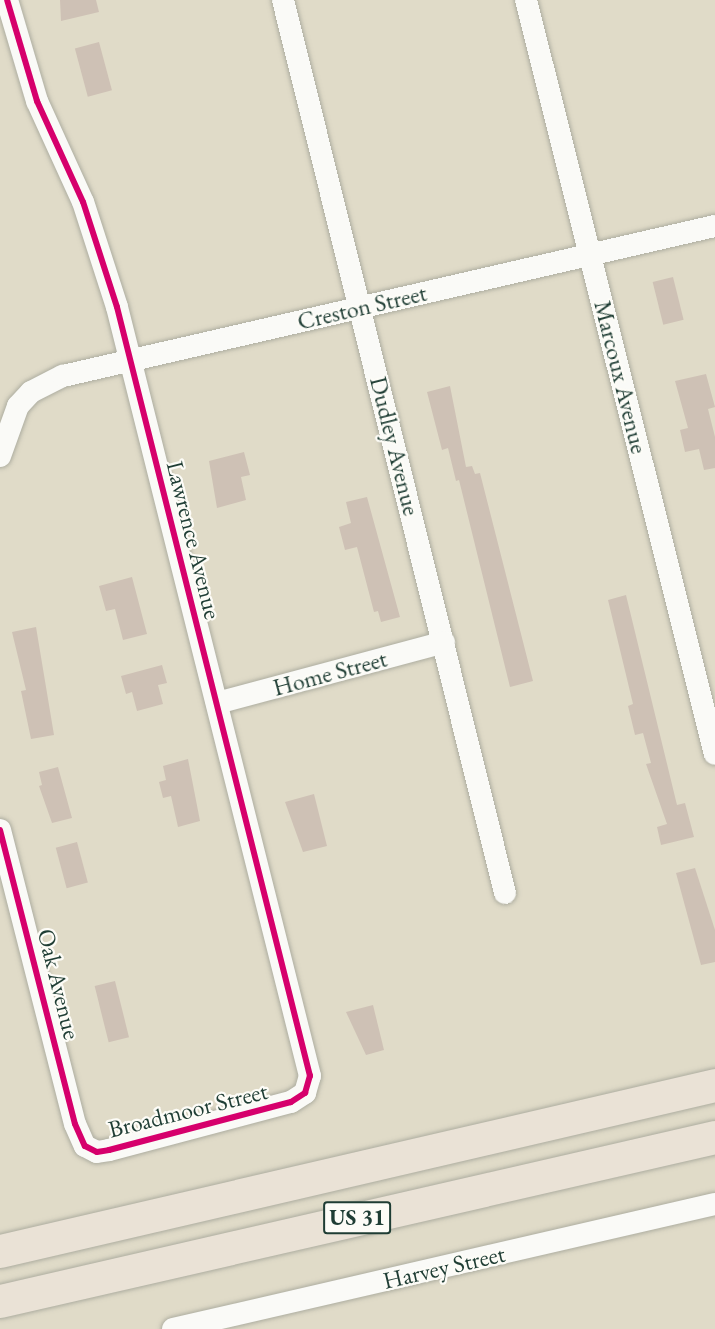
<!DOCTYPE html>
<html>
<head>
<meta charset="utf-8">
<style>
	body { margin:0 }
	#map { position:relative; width:715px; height:1329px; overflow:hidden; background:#e0dbc8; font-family:"EB Garamond",serif }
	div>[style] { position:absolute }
	.building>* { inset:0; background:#cec1b5; transform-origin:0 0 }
	.roads { filter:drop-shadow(0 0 2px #adada0) drop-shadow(0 0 2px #adada0) }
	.minor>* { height:22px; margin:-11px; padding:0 11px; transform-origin:11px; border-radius:11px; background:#fafaf7 }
	.highway>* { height:33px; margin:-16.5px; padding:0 16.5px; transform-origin:16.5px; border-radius:16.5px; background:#eae2d6 }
	.cycleway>* { height:6px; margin:-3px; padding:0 3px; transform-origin:3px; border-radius:3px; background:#d6006c }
	span { translate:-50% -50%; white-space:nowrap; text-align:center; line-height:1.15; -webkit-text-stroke:4.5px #fdfcf7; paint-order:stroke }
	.shield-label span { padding:2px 4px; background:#fdfcf7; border:2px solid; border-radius:4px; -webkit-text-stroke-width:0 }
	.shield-label { font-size:22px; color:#1f3d34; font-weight:700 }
	.street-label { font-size:24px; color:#1f3d34 }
</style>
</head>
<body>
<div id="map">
	<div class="building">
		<i style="clip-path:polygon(60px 0,96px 0,99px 12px,61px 21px)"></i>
		<i style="left:99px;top:42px;width:50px;height:25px;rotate:75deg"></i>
		<i style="left:673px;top:277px;width:44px;height:21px;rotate:76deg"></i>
		<i style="clip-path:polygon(706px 374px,715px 407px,708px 409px,715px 437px,715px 468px,704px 470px,699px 449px,685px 452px,680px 430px,688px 428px,675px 381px)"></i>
		<i style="clip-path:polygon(450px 386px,466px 467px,472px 466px,475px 474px,480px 473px,533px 681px,510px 687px,459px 480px,456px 481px,448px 448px,442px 450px,427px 392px)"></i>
		<i style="clip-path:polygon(244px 452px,250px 475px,241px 477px,246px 500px,217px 508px,209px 461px)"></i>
		<i style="clip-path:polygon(367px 497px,400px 617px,381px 622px,378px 611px,374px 612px,357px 547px,345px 550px,339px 527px,351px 523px,346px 502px)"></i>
		<i style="clip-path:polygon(132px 577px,147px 634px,123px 640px,115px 609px,106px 611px,99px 586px)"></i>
		<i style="clip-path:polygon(626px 595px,677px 805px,685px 803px,694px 837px,661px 845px,657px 827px,667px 824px,646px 764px,651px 763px,643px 733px,635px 735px,628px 706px,633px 704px,608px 600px)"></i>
		<i style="clip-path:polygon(36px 627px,54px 735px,31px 739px,21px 691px,26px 690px,12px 632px)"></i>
		<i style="clip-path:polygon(162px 665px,167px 683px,158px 685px,163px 704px,137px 711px,132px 692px,126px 694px,121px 676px)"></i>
		<i style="clip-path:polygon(188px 759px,200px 821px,178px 827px,171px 796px,163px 798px,159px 782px,166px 780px,163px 766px)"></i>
		<i style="clip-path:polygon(58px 767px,72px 818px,52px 823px,39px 786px,42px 785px,39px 772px)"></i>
		<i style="clip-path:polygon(314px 794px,327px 846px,303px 852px,285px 802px)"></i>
		<i style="left:77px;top:842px;width:42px;height:22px;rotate:75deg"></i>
		<i style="clip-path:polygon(695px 868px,715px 930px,715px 962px,701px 965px,676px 873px)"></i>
		<i style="left:115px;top:981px;width:58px;height:21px;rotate:76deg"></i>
		<i style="clip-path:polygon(373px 1005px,384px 1050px,366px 1055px,346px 1012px)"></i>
	</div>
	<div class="roads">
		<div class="minor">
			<i style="left:283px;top:0;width:920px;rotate:76.04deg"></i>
			<i style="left:526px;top:0;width:777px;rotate:75.93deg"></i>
			<i style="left:0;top:456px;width:53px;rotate:-70.2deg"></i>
			<i style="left:18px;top:406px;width:19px;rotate:-47deg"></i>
			<i style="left:31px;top:392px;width:36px;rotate:-27deg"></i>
			<i style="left:63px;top:376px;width:669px;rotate:-12.96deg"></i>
			<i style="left:217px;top:703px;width:235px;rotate:-15deg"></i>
			<i style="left:0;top:830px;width:303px;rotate:75.7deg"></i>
			<i style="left:75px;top:1124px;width:24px;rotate:66deg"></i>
			<i style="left:85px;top:1146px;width:13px;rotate:27deg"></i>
			<i style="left:97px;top:1152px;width:12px;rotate:-9deg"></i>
			<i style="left:109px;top:1150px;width:188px;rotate:-14.8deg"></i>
			<i style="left:291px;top:1102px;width:17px;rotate:-33deg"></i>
			<i style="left:305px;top:1093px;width:18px;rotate:-74deg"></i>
			<i style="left:310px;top:1076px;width:793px;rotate:-104.09deg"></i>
			<i style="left:117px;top:307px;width:110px;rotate:-107.9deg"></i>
			<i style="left:83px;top:202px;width:111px;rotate:-114.5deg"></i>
			<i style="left:37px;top:101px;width:105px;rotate:-106.5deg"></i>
			<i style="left:173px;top:1329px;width:556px;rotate:-12.99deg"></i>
		</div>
		<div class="highway">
			<i style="left:0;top:1251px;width:734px;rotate:-13.07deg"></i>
			<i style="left:0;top:1301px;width:734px;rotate:-12.92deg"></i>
		</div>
	</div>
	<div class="cycleway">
		<i style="left:0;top:830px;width:303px;rotate:75.7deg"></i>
		<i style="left:75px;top:1124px;width:24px;rotate:66deg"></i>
		<i style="left:85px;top:1146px;width:13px;rotate:27deg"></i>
		<i style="left:97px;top:1152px;width:12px;rotate:-9deg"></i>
		<i style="left:109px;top:1150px;width:188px;rotate:-14.8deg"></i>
		<i style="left:291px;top:1102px;width:17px;rotate:-33deg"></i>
		<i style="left:305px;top:1093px;width:18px;rotate:-74deg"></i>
		<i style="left:310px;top:1076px;width:793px;rotate:-104.09deg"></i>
		<i style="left:117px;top:307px;width:110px;rotate:-107.9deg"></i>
		<i style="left:83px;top:202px;width:111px;rotate:-114.5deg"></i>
		<i style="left:37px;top:101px;width:105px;rotate:-106.5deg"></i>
	</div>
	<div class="shield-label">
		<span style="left:357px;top:1218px">US 31</span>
	</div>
	<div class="street-label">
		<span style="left:362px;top:307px;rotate:-13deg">Creston Street</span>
		<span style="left:621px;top:377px;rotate:76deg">Marcoux Avenue</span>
		<span style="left:395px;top:446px;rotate:76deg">Dudley Avenue</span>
		<span style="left:194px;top:540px;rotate:76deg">Lawrence Avenue</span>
		<span style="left:330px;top:673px;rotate:-15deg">Home Street</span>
		<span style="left:59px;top:984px;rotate:76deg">Oak Avenue</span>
		<span style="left:188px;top:1110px;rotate:-14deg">Broadmoor Street</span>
		<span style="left:444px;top:1267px;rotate:-13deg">Harvey Street</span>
	</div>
</div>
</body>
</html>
